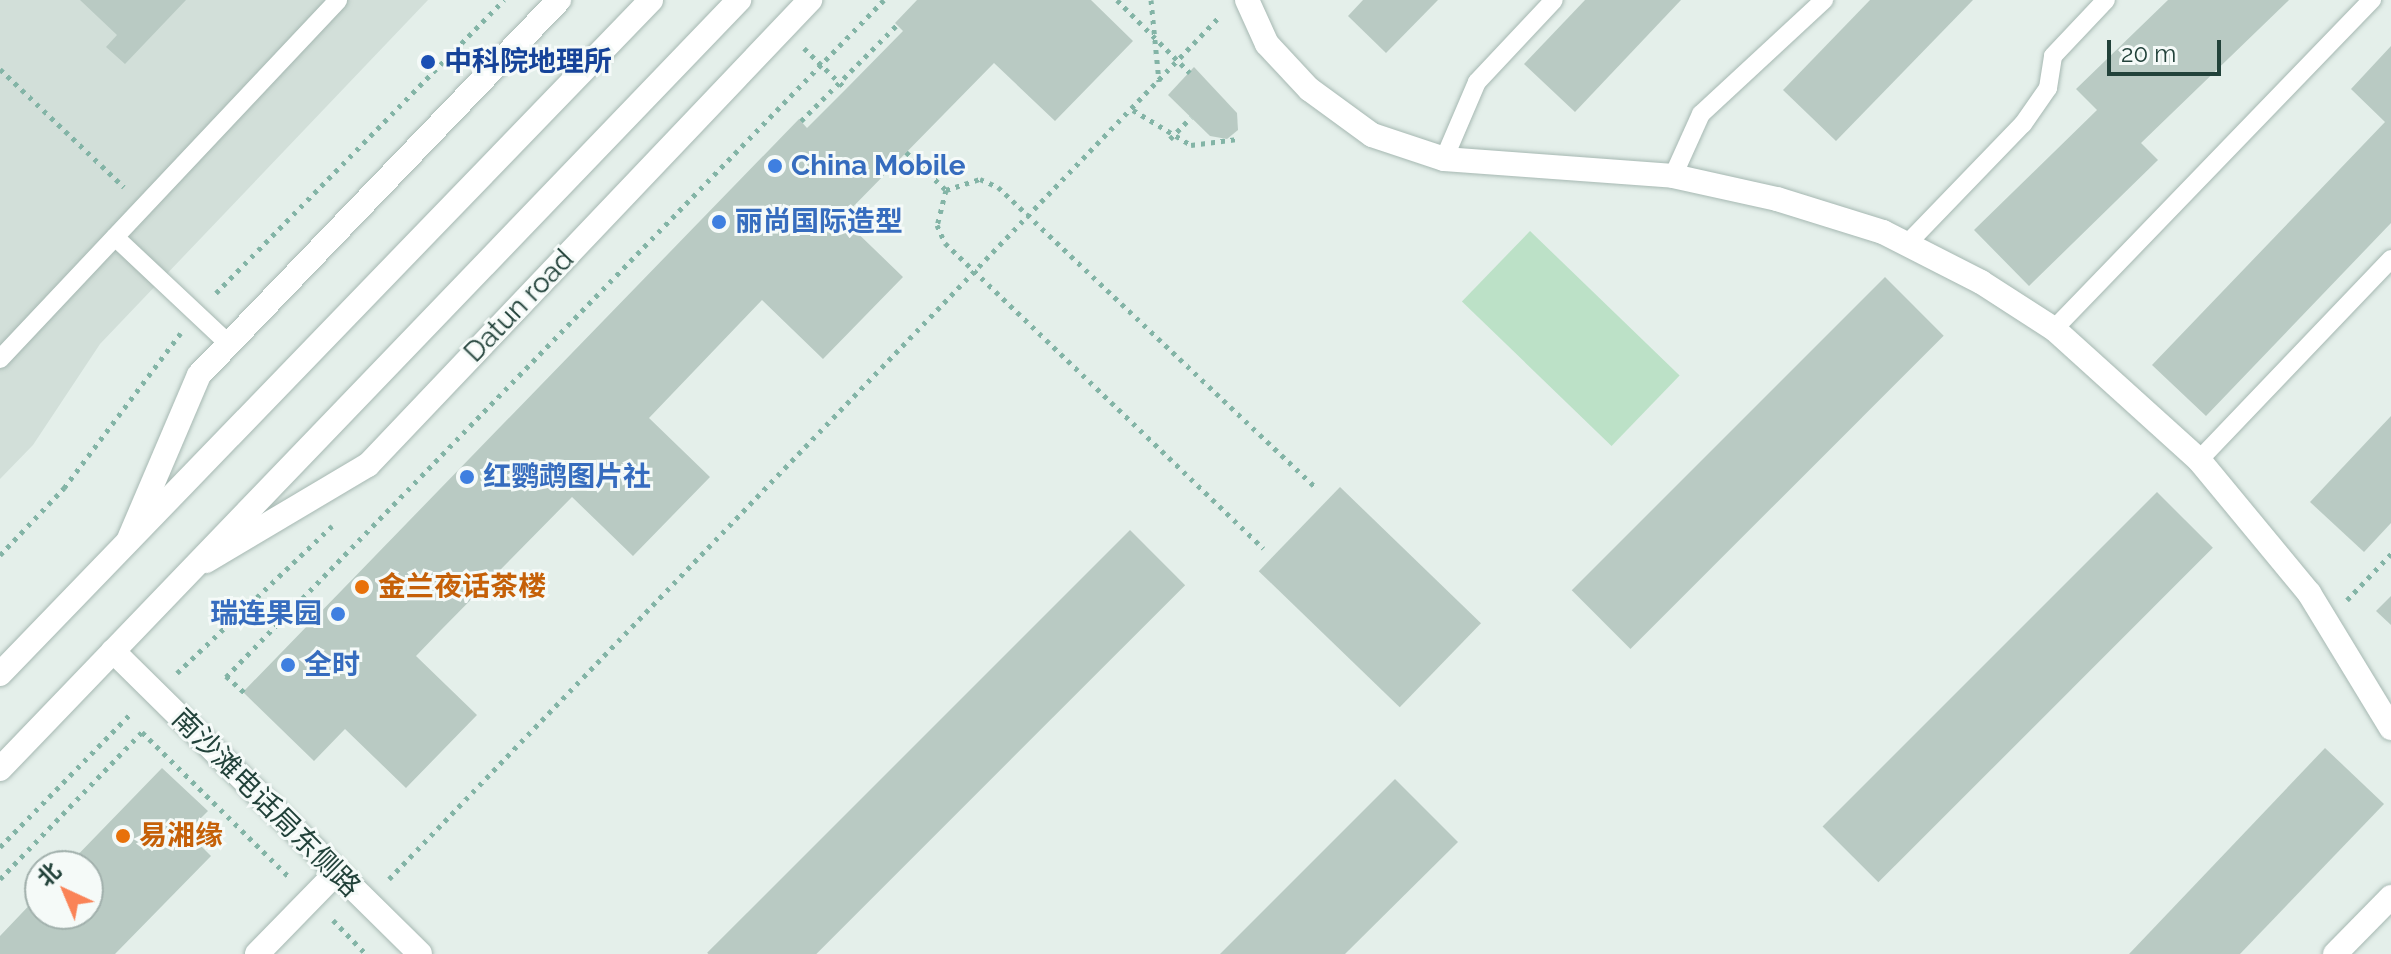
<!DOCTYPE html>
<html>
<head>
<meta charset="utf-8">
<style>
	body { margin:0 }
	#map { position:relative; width:2391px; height:954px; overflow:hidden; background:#e4efea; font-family:Raleway,"Noto Sans SC",sans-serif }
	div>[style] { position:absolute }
	.built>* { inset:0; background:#d2dfd9 }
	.green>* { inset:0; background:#bce1c7; transform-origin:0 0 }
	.building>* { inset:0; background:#b9cac3; transform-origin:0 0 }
	.path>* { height:5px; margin-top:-2.5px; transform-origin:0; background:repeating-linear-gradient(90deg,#83b4a6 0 4px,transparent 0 10px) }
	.roads { filter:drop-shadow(0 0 2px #a6b8b2) drop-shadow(0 0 2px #a6b8b2) }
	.service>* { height:18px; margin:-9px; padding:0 9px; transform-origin:9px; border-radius:9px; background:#fff }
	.minor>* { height:24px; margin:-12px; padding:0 12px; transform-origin:12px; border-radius:12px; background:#fff }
	.tertiary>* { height:24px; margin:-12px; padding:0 12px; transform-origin:12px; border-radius:12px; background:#fff }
	.secondary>* { height:24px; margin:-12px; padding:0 12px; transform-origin:12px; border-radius:12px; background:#fff }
	.path-bridge>* { height:5px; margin-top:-2.5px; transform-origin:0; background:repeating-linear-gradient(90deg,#83b4a6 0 4px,transparent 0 10px) }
	.dots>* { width:22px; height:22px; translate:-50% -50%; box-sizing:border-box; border:4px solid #f5faf8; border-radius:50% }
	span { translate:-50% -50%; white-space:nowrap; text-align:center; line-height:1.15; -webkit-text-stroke:6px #f5faf8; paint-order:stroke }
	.transit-label { font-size:28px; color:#164399; font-weight:700 }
	.left { translate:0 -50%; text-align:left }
	.shop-label { font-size:28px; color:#366cbe; font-weight:700 }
	.right { translate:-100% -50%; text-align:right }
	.street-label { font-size:28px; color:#22423a }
	.food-label { font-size:28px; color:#c56008; font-weight:700 }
	.north { position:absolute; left:24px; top:850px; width:80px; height:80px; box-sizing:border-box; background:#f5faf8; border:2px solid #a1b0ac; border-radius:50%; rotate:316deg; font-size:22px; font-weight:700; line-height:32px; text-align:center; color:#22423a }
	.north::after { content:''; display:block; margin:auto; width:28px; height:36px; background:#fa8357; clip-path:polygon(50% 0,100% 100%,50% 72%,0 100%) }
	.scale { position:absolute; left:2107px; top:40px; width:114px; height:36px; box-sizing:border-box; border:4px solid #22423a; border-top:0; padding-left:10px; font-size:24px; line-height:28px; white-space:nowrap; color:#22423a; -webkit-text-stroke:6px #f5faf8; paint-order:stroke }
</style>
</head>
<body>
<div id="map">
	<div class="built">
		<i style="clip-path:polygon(0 0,428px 0,100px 344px,33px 445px,0 479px)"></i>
	</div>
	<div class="green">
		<i style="left:1530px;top:231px;width:208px;height:98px;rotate:44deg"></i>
	</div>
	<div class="building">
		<i style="clip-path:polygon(80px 0,186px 0,125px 64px,106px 47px,117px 35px)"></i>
		<i style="clip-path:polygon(917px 0,1091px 0,1133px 41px,1055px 121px,994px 63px,842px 218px,903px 277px,823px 359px,762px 300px,649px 418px,710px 477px,633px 556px,572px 497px,441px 630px,416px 656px,477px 715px,406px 788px,345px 729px,314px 761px,243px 692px,799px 119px,807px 128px,846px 89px,903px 31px,895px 23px)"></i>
		<i style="clip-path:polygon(1363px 0,1438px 0,1386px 53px,1348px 16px)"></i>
		<i style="clip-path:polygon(1585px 0,1681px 0,1575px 112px,1524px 64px)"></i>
		<i style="clip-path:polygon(1870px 0,1973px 0,1836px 141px,1783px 90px)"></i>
		<i style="clip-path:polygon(2168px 0,2289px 0,2141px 143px,2158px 160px,2029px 286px,1974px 230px,2097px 110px,2076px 89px)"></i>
		<i style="clip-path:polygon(2391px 46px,2391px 223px,2206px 416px,2152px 365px,2385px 122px,2351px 89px)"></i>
		<i style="clip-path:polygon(1194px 67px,1237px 113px,1238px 130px,1227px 139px,1210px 136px,1168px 95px)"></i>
		<i style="left:1885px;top:277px;width:83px;height:443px;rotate:45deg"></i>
		<i style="clip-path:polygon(2391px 416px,2391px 523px,2364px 552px,2310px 502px)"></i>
		<i style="left:1340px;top:487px;width:196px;height:117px;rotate:44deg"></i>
		<i style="left:2157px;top:492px;width:79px;height:473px;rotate:45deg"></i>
		<i style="left:1130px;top:530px;width:78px;height:598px;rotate:45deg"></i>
		<i style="clip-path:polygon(2391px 596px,2391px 625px,2376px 611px)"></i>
		<i style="clip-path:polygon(2325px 748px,2384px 804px,2240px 954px,2129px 954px)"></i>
		<i style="clip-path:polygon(162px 768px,208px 811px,187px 832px,211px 856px,115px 954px,0 954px,0 936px,40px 894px,40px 914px,88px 914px,88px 866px,67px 866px)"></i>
		<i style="clip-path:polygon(1395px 779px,1458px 842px,1345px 954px,1220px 954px)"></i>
	</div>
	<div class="path">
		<i style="left:1151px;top:0;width:82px;rotate:84.4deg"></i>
		<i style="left:804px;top:48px;width:59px;rotate:44.3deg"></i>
		<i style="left:0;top:69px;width:171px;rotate:43.6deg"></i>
		<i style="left:1133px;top:110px;width:68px;rotate:31.1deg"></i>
		<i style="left:1191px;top:145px;width:47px;rotate:-7.3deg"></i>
		<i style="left:801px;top:121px;width:136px;rotate:-45deg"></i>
		<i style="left:1170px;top:139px;width:30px;rotate:-46deg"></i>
		<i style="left:906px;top:152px;width:55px;rotate:43.5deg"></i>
		<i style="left:946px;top:190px;width:36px;rotate:104deg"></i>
		<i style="left:937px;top:225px;width:20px;rotate:66deg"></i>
		<i style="left:945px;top:243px;width:441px;rotate:43.8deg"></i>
		<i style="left:946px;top:190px;width:36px;rotate:-18deg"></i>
		<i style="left:980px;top:179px;width:20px;rotate:24deg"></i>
		<i style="left:998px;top:187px;width:439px;rotate:43.4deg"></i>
		<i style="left:216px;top:293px;width:411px;rotate:-45.5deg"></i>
		<i style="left:0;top:555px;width:93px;rotate:-46.3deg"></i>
		<i style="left:64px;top:488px;width:194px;rotate:-53deg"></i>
		<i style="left:2347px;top:600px;width:64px;rotate:-46.3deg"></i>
		<i style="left:177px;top:673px;width:214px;rotate:-43.5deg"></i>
		<i style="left:226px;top:676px;width:25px;rotate:42deg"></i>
		<i style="left:226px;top:677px;width:944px;rotate:-45.82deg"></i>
		<i style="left:0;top:847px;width:190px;rotate:-45.6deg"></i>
		<i style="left:0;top:879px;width:204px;rotate:-46deg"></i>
		<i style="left:142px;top:732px;width:206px;rotate:44.6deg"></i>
		<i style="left:389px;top:879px;width:1198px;rotate:-46.08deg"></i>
		<i style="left:333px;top:920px;width:47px;rotate:45.9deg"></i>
	</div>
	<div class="roads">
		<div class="service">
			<i style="left:1444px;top:159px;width:84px;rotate:-66.8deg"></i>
			<i style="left:1477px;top:82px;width:112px;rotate:-46.8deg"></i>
			<i style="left:1673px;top:176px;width:68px;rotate:-65.7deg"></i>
			<i style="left:1701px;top:114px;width:168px;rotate:-42.8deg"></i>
			<i style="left:115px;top:237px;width:155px;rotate:43.2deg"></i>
			<i style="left:1907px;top:244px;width:167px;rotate:-46deg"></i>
			<i style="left:2023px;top:124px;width:44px;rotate:-55.2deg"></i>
			<i style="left:2048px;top:88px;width:32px;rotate:-81deg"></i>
			<i style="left:2053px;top:56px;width:77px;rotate:-46.6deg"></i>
			<i style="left:2054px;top:329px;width:458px;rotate:-46deg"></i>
			<i style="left:0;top:359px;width:493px;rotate:-46.7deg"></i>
			<i style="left:2199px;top:460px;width:278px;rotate:-46.3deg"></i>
		</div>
		<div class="minor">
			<i style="left:1247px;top:0;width:48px;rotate:65.6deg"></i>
			<i style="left:1267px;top:44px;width:62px;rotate:47deg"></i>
			<i style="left:1309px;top:89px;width:78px;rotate:36.1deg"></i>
			<i style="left:1372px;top:135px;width:76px;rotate:18.4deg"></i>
			<i style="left:1444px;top:159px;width:230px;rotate:4.2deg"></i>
			<i style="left:1673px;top:176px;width:107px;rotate:12.5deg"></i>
			<i style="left:1777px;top:199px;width:111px;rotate:17.3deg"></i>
			<i style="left:1883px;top:232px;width:110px;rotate:27deg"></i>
			<i style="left:1981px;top:282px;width:87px;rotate:32.8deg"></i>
			<i style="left:2054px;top:329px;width:195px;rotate:42.1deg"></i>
			<i style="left:2199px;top:460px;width:173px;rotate:50.4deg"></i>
			<i style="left:2309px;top:593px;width:158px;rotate:58.7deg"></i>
			<i style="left:113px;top:651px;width:431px;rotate:44.6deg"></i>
			<i style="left:257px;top:954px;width:115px;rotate:-45.7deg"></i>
			<i style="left:2335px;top:954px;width:80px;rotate:-45.5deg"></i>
		</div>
		<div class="tertiary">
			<i style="left:129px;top:539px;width:178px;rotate:-66.9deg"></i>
			<i style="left:199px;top:375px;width:520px;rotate:-46.17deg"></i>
			<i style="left:206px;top:561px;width:188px;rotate:-30.7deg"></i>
			<i style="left:368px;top:465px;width:642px;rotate:-46.45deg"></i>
		</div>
		<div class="secondary">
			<i style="left:0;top:674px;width:937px;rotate:-45.99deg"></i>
			<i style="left:0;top:769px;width:1067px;rotate:-46.14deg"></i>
		</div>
	</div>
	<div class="path-bridge">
		<i style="left:1117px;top:0;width:103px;rotate:45deg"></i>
	</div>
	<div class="dots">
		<i style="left:428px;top:62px;background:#1a4fb4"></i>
		<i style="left:775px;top:166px;background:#3f7fe0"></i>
		<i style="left:719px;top:222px;background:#3f7fe0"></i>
		<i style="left:467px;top:477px;background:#3f7fe0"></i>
		<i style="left:362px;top:587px;background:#e8710a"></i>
		<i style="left:338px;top:614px;background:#3f7fe0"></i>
		<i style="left:288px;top:665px;background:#3f7fe0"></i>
		<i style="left:123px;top:836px;background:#e8710a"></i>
	</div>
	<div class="transit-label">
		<span class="left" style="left:444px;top:62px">中科院地理所</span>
	</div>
	<div class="shop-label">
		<span class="left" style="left:791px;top:166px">China Mobile</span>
		<span class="left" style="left:735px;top:222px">丽尚国际造型</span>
		<span class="left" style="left:483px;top:477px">红鹦鹉图片社</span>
		<span class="right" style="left:322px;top:614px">瑞连果园</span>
		<span class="left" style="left:304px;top:665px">全时</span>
	</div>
	<div class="street-label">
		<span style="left:519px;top:306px;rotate:-46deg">Datun road</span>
		<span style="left:266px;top:803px;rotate:45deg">南沙滩电话局东侧路</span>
	</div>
	<div class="food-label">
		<span class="left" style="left:378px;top:587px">金兰夜话茶楼</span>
		<span class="left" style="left:139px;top:836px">易湘缘</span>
	</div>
	<div class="north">北</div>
	<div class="scale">20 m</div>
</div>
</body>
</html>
